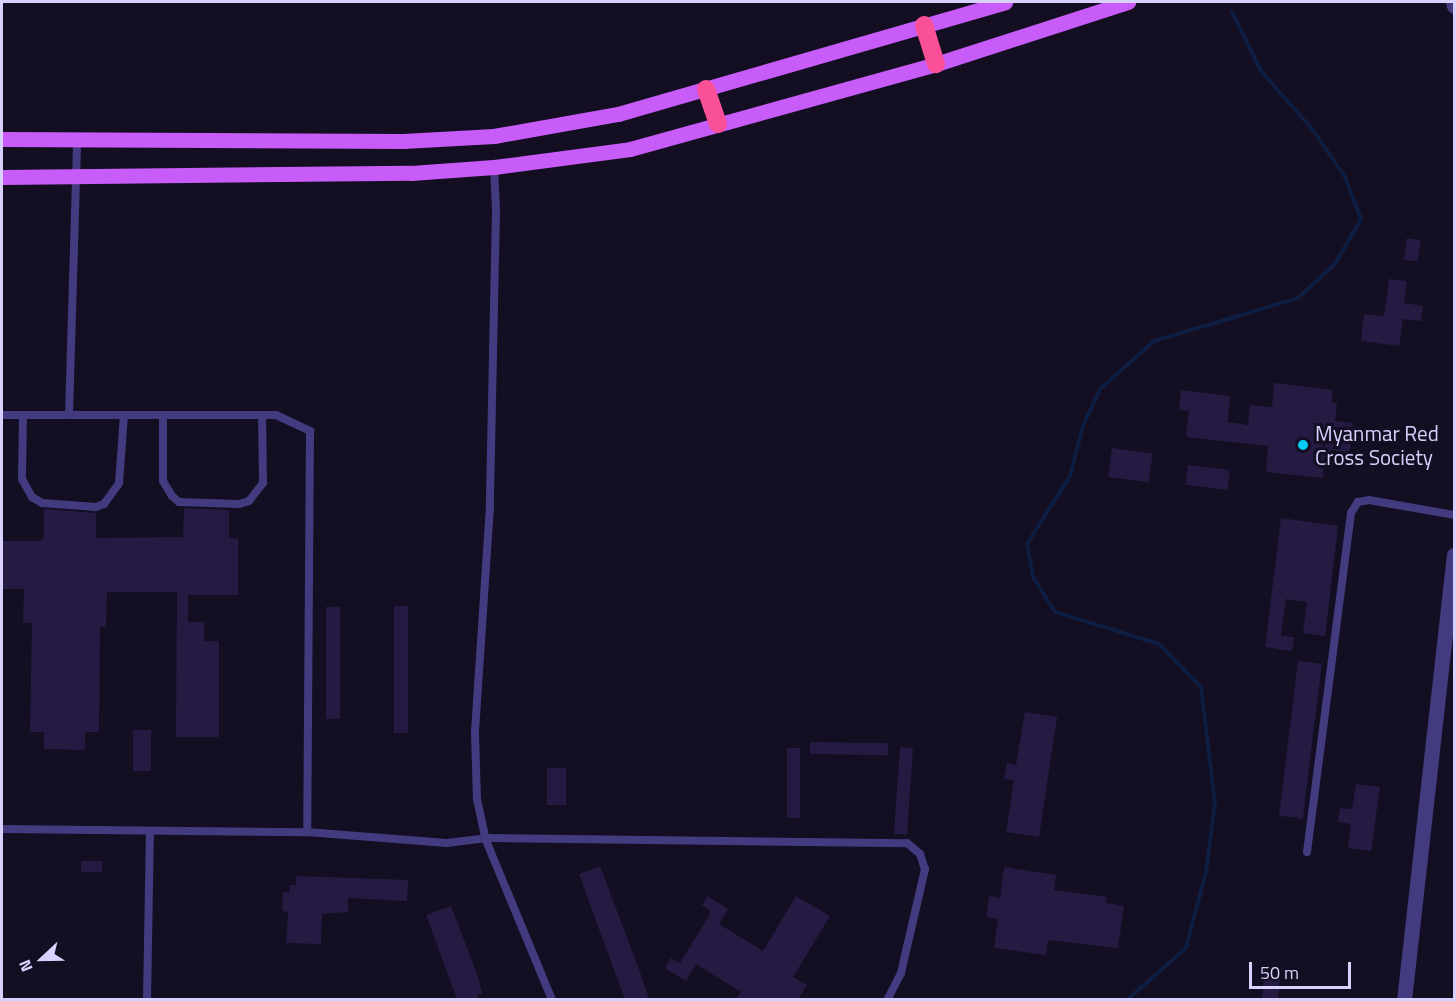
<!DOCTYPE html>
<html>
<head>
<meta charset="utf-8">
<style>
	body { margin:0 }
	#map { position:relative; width:1456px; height:1001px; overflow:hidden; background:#130e22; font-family:"Titillium Web",sans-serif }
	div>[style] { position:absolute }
	.stream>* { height:4px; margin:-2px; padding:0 2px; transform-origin:2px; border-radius:2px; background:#0d1e42 }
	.building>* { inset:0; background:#251b42; transform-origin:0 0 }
	.lane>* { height:8px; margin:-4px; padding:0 4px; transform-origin:4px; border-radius:4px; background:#423b7f }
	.street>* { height:15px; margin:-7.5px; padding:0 7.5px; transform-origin:7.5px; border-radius:7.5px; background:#423b7f }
	.primary>* { height:15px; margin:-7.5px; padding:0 7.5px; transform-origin:7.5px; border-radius:7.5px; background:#c85cf9 }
	.highway>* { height:18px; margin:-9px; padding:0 9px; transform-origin:9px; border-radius:9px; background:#f95097 }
	.dots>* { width:16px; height:16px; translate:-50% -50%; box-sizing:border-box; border:3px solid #130e22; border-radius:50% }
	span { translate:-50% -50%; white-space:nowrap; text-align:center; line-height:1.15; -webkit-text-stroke:6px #130e22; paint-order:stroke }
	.poi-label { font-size:21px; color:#d8d1fd }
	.left { translate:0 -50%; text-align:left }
	.frame { position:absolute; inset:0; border:3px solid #d8d1fd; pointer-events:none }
	.north { position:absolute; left:12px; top:929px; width:60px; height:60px; -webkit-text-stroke:4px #130e22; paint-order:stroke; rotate:248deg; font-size:16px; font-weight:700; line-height:24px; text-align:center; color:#d8d1fd }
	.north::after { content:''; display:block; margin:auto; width:21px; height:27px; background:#d8d1fd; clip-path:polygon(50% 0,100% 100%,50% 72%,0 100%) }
	.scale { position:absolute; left:1249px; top:962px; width:102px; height:27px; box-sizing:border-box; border:3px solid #d8d1fd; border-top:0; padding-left:8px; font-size:18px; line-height:21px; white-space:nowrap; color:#d8d1fd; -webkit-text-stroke:4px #130e22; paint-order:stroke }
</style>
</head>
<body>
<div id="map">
	<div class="stream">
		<i style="left:1127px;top:1000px;width:79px;rotate:-41.4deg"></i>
		<i style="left:1186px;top:948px;width:79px;rotate:-75.3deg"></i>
		<i style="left:1206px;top:872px;width:70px;rotate:-82.6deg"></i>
		<i style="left:1215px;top:803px;width:117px;rotate:-96.9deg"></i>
		<i style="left:1201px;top:687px;width:60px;rotate:-134.3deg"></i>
		<i style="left:1159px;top:644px;width:109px;rotate:-162.9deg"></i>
		<i style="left:1055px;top:612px;width:41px;rotate:-122.2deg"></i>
		<i style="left:1033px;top:577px;width:34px;rotate:-100deg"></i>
		<i style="left:1027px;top:544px;width:80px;rotate:-57.7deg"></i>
		<i style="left:1070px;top:476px;width:52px;rotate:-75.4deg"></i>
		<i style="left:1083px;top:426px;width:41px;rotate:-65.3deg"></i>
		<i style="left:1100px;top:389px;width:72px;rotate:-41.6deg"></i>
		<i style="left:1154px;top:341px;width:150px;rotate:-16.6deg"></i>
		<i style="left:1298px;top:298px;width:50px;rotate:-42.6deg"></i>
		<i style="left:1335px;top:264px;width:52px;rotate:-60deg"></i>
		<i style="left:1361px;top:219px;width:45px;rotate:-110.9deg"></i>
		<i style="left:1345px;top:177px;width:57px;rotate:-124.2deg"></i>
		<i style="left:1313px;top:130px;width:79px;rotate:-131.4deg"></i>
		<i style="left:1261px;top:71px;width:66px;rotate:-116.2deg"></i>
	</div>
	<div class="building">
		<i style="left:1407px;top:238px;width:14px;height:22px;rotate:8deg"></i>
		<i style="clip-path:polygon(1389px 279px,1407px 281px,1404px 303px,1423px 306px,1421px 321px,1403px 319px,1399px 346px,1361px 341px,1364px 314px,1384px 316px)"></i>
		<i style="clip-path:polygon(1274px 383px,1333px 390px,1331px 402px,1337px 403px,1335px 421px,1353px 423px,1349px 456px,1325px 453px,1323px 478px,1266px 472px,1268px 446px,1186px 437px,1189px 411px,1179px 410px,1181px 390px,1230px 396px,1228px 422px,1248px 425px,1250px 405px,1272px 407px)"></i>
		<i style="left:1112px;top:448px;width:41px;height:29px;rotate:8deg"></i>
		<i style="left:1188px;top:465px;width:42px;height:20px;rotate:7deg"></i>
		<i style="clip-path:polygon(184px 508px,229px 510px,229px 538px,238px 539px,238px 595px,188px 595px,188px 622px,204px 622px,204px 641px,219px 641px,219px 737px,176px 737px,177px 592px,107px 592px,106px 627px,100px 627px,99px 732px,85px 732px,85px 750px,44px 749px,44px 732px,30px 732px,32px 623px,23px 623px,24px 589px,2px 589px,2px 541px,40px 541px,44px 537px,44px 509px,96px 513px,96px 538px,183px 537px)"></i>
		<i style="clip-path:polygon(1281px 518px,1338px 526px,1325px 636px,1303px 633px,1307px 602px,1286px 599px,1281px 636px,1294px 637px,1292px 651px,1265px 647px)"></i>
		<i style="left:394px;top:606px;width:14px;height:127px"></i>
		<i style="left:326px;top:607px;width:14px;height:112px"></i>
		<i style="left:1298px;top:661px;width:24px;height:156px;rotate:7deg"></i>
		<i style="clip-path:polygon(1025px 712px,1057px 717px,1039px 837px,1006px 832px,1014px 780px,1004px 779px,1007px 763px,1016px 765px)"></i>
		<i style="left:133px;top:730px;width:18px;height:41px"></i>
		<i style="left:810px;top:742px;width:78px;height:12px;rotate:1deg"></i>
		<i style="left:900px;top:747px;width:13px;height:87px;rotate:4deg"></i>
		<i style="left:787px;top:748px;width:13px;height:70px"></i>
		<i style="left:547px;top:768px;width:19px;height:37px"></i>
		<i style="clip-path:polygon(1356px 784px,1380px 787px,1371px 851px,1348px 848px,1351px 824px,1338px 822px,1340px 808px,1352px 809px)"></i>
		<i style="left:81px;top:861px;width:21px;height:11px"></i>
		<i style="clip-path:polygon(600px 866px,640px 972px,649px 999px,625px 999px,596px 921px,579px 874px)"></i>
		<i style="clip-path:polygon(1004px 867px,1056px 875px,1054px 890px,1107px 897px,1106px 903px,1124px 906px,1118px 948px,1048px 940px,1046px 955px,994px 948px,998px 919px,986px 917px,989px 896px,1000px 898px)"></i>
		<i style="clip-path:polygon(296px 876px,408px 880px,407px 901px,348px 898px,348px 912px,322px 914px,321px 944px,286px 943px,288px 912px,282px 911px,283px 892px,289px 893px,290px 885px,296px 885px)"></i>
		<i style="clip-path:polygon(708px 896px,728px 909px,719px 924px,763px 951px,796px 896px,830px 916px,793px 977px,807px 985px,798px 999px,736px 999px,741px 992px,696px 964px,686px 981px,665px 968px,671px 958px,680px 963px,709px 916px,710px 911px,702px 905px)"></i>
		<i style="clip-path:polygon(451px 906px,479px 979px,482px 994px,477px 995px,479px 999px,457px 999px,426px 915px)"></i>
		<i style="left:1264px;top:975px;width:16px;height:24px;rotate:4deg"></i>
	</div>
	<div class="lane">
		<i style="left:494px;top:167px;width:43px;rotate:87.3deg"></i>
		<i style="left:496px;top:210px;width:296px;rotate:91.2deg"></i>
		<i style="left:490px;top:506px;width:227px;rotate:93.8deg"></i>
		<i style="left:475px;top:733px;width:66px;rotate:88.3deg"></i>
		<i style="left:477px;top:799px;width:40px;rotate:78deg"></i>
		<i style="left:485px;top:838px;width:175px;rotate:67.5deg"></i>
		<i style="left:2px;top:415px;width:274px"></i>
		<i style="left:276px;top:415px;width:38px;rotate:25deg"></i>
		<i style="left:310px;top:431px;width:401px;rotate:90.4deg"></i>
		<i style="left:23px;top:415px;width:64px;rotate:90.9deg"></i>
		<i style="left:22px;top:479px;width:21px;rotate:61deg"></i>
		<i style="left:32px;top:497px;width:12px;rotate:31deg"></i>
		<i style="left:42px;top:503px;width:54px;rotate:4.2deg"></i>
		<i style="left:96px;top:507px;width:9px;rotate:-21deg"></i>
		<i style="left:104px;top:504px;width:26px;rotate:-54deg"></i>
		<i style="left:119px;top:483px;width:68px;rotate:-85.8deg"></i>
		<i style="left:69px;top:415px;width:275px;rotate:-88.3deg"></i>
		<i style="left:163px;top:415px;width:66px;rotate:90deg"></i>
		<i style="left:163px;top:481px;width:17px;rotate:59deg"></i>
		<i style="left:172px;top:496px;width:9px;rotate:41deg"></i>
		<i style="left:179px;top:502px;width:60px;rotate:1.9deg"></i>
		<i style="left:239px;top:504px;width:10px;rotate:-17deg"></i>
		<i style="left:249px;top:501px;width:23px;rotate:-52deg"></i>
		<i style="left:263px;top:483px;width:68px;rotate:-90.8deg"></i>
		<i style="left:2px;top:829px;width:305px;rotate:0.6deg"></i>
		<i style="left:307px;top:832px;width:140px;rotate:4.5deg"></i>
		<i style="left:447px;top:843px;width:38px;rotate:-7deg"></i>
		<i style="left:485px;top:838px;width:422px;rotate:0.7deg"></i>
		<i style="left:907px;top:843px;width:17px;rotate:40deg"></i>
		<i style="left:920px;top:854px;width:16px;rotate:72deg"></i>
		<i style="left:925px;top:869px;width:107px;rotate:103deg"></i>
		<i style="left:901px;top:973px;width:30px;rotate:117deg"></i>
		<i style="left:1307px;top:852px;width:342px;rotate:-82.6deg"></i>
		<i style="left:1351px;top:513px;width:13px;rotate:-58deg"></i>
		<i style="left:1358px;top:502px;width:11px;rotate:-10deg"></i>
		<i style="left:1369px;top:500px;width:86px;rotate:10deg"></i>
		<i style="left:147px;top:1000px;width:168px;rotate:-89deg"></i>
	</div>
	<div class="street">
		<i style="left:1453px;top:2px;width:4px;rotate:76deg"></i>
		<i style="left:1404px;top:1000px;width:448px;rotate:-83.6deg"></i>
	</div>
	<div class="primary">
		<i style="left:2px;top:139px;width:401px;rotate:0.3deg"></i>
		<i style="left:403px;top:141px;width:91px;rotate:-3.1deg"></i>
		<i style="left:494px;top:136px;width:126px;rotate:-10.1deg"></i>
		<i style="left:618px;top:114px;width:403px;rotate:-16.1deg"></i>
		<i style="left:2px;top:177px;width:409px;rotate:-0.6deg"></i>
		<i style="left:411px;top:173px;width:83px;rotate:-4.1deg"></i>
		<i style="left:494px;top:167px;width:137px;rotate:-7.5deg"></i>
		<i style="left:630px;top:149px;width:318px;rotate:-15.5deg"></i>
		<i style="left:936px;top:64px;width:202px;rotate:-17.9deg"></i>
	</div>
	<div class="highway">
		<i style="left:924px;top:25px;width:41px;rotate:72.9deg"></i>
		<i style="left:706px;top:89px;width:37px;rotate:71deg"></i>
	</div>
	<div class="dots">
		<i style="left:1303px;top:445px;background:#08cdf2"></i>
	</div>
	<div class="poi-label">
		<span class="left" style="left:1315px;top:445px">Myanmar Red<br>Cross Society</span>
	</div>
	<div class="frame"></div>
	<div class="north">N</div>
	<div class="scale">50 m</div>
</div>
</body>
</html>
